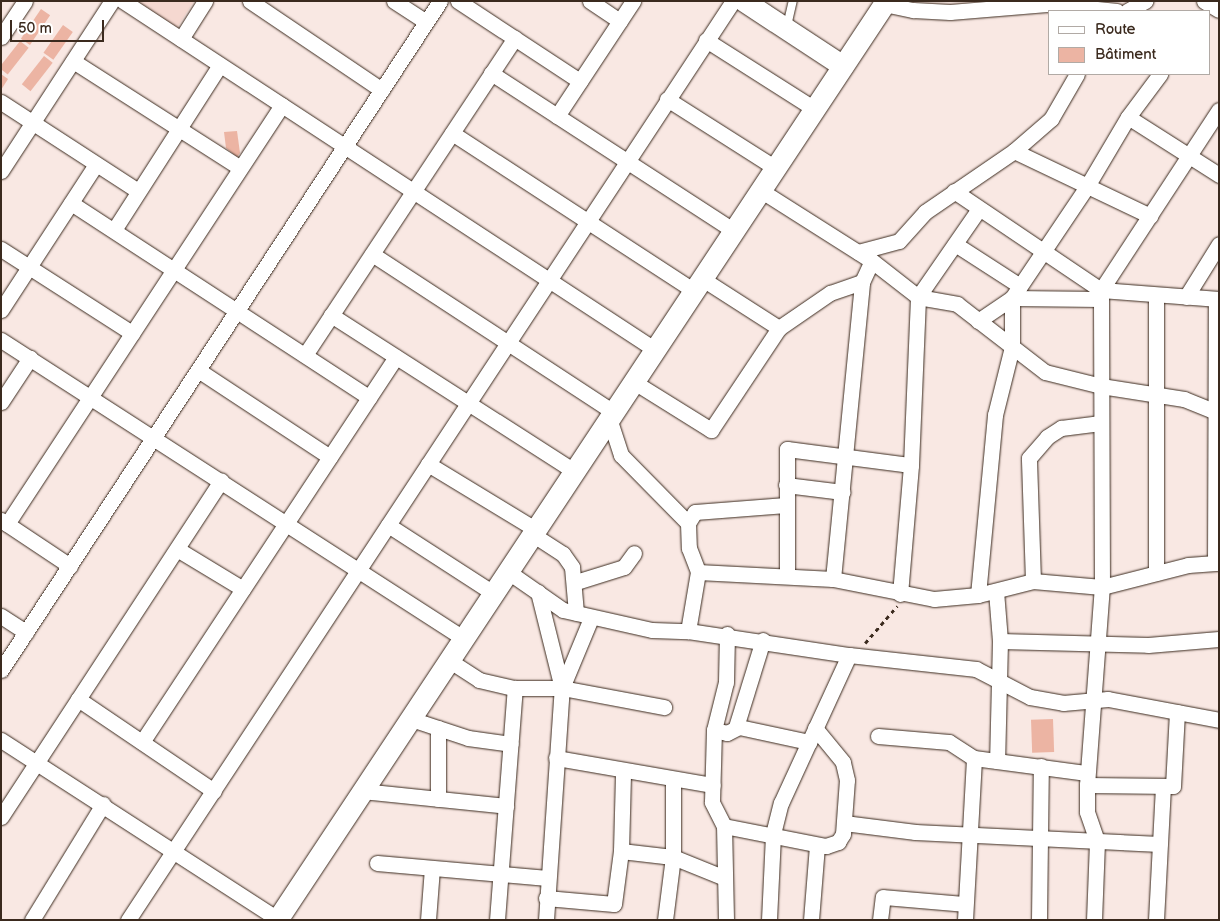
<!DOCTYPE html>
<html>
<head>
<meta charset="utf-8">
<style>
	body { margin:0 }
	#map { position:relative; width:1220px; height:921px; overflow:hidden; background:#f9e8e3; font-family:"Balsamiq Sans",sans-serif }
	div>[style] { position:absolute }
	.built>* { inset:0; background:#f5d8d0 }
	.building>* { inset:0; background:#ecb4a3; transform-origin:0 0 }
	.path>* { height:2.5px; margin-top:-1.25px; transform-origin:0; background:repeating-linear-gradient(90deg,#3b2a1e 0 4px,transparent 0 8px) }
	.roads { filter:drop-shadow(0 0 1px #3b2a1e) drop-shadow(0 0 1px #3b2a1e) }
	.lane>* { height:8px; margin:-4px; padding:0 4px; transform-origin:4px; border-radius:4px; background:#fff }
	.street>* { height:15px; margin:-7.5px; padding:0 7.5px; transform-origin:7.5px; border-radius:7.5px; background:#fff }
	.secondary>* { height:21px; margin:-10.5px; padding:0 10.5px; transform-origin:10.5px; border-radius:10.5px; background:#fff }
	span { translate:-50% -50%; white-space:nowrap; text-align:center; line-height:1.15; -webkit-text-stroke:4px #fff; paint-order:stroke }
	.frame { position:absolute; inset:0; border:2px solid #3b2a1e; pointer-events:none }
	.legend { position:absolute; left:1048px; top:10px; width:162px; height:65px; box-sizing:border-box; background:#fff; border:1px solid #b1aaa5; margin:0; padding:6px 9px; list-style:none; font-size:15px; color:#3b2a1e }
	.legend li { display:flex; align-items:center; gap:10px; height:25px }
	.legend b { width:25px; border:1px solid #b1aaa5 }
	.scale { position:absolute; left:10px; top:20px; width:94px; height:22px; box-sizing:border-box; border:2px solid #3b2a1e; border-top:0; padding-left:6px; font-size:15px; line-height:18px; white-space:nowrap; color:#3b2a1e; -webkit-text-stroke:4px #fff; paint-order:stroke }
</style>
</head>
<body>
<div id="map">
	<div class="built">
		<i style="clip-path:polygon(129px 1px,194px 1px,175px 31px)"></i>
	</div>
	<div class="building">
		<i style="left:41px;top:9px;width:11px;height:36px;rotate:34deg"></i>
		<i style="left:63px;top:25px;width:12px;height:34px;rotate:35deg"></i>
		<i style="left:20px;top:41px;width:11px;height:34px;rotate:38deg"></i>
		<i style="left:44px;top:56px;width:11px;height:36px;rotate:38deg"></i>
		<i style="clip-path:polygon(1px 74px,8px 79px,1px 90px)"></i>
		<i style="clip-path:polygon(237px 131px,240px 153px,237px 157px,226px 148px,224px 132px)"></i>
		<i style="left:1053px;top:719px;width:33px;height:22px;rotate:88deg"></i>
	</div>
	<div class="path">
		<i style="left:865px;top:643px;width:49px;rotate:-49.1deg"></i>
	</div>
	<div class="roads">
		<div class="lane">
			<i style="left:787px;top:26px;width:26px;rotate:-77deg"></i>
		</div>
		<div class="street">
			<i style="left:123px;top:1px;width:635px;rotate:33.24deg"></i>
			<i style="left:250px;top:1px;width:159px;rotate:34deg"></i>
			<i style="left:394px;top:1px;width:38px;rotate:33deg"></i>
			<i style="left:458px;top:1px;width:146px;rotate:33.3deg"></i>
			<i style="left:590px;top:1px;width:36px;rotate:34deg"></i>
			<i style="left:1204px;top:1px;width:17px;rotate:31deg"></i>
			<i style="left:884px;top:4px;width:30px;rotate:12deg"></i>
			<i style="left:913px;top:10px;width:37px;rotate:3deg"></i>
			<i style="left:950px;top:12px;width:97px;rotate:-4.7deg"></i>
			<i style="left:1047px;top:4px;width:70px;rotate:5.7deg"></i>
			<i style="left:1127px;top:11px;width:21px;rotate:-29deg"></i>
			<i style="left:1px;top:37px;width:43px;rotate:-56.3deg"></i>
			<i style="left:181px;top:39px;width:45px;rotate:-57.7deg"></i>
			<i style="left:706px;top:40px;width:127px;rotate:32.4deg"></i>
			<i style="left:73px;top:61px;width:198px;rotate:32.6deg"></i>
			<i style="left:491px;top:73px;width:288px;rotate:33deg"></i>
			<i style="left:667px;top:99px;width:127px;rotate:32.4deg"></i>
			<i style="left:1px;top:102px;width:163px;rotate:33deg"></i>
			<i style="left:557px;top:116px;width:138px;rotate:-56.5deg"></i>
			<i style="left:1128px;top:117px;width:108px;rotate:32.5deg"></i>
			<i style="left:452px;top:133px;width:288px;rotate:33.1deg"></i>
			<i style="left:1014px;top:151px;width:151px;rotate:25.5deg"></i>
			<i style="left:1px;top:171px;width:203px;rotate:-56.9deg"></i>
			<i style="left:760px;top:190px;width:133px;rotate:32.4deg"></i>
			<i style="left:872px;top:261px;width:58px;rotate:38deg"></i>
			<i style="left:918px;top:297px;width:40px;rotate:10deg"></i>
			<i style="left:957px;top:304px;width:111px;rotate:37.7deg"></i>
			<i style="left:1045px;top:372px;width:58px;rotate:14deg"></i>
			<i style="left:1101px;top:386px;width:84px;rotate:8.9deg"></i>
			<i style="left:1184px;top:399px;width:38px;rotate:22deg"></i>
			<i style="left:954px;top:191px;width:177px;rotate:34deg"></i>
			<i style="left:1101px;top:290px;width:118px;rotate:4.4deg"></i>
			<i style="left:71px;top:203px;width:356px;rotate:33.1deg"></i>
			<i style="left:114px;top:230px;width:196px;rotate:-57.3deg"></i>
			<i style="left:955px;top:244px;width:77px;rotate:32.9deg"></i>
			<i style="left:1px;top:249px;width:156px;rotate:32.7deg"></i>
			<i style="left:858px;top:252px;width:42px;rotate:-15deg"></i>
			<i style="left:899px;top:241px;width:39px;rotate:-48deg"></i>
			<i style="left:925px;top:212px;width:108px;rotate:-34.4deg"></i>
			<i style="left:1014px;top:151px;width:49px;rotate:-40.9deg"></i>
			<i style="left:1051px;top:119px;width:52px;rotate:-60deg"></i>
			<i style="left:372px;top:254px;width:288px;rotate:33.2deg"></i>
			<i style="left:701px;top:278px;width:93px;rotate:32.7deg"></i>
			<i style="left:779px;top:328px;width:62px;rotate:-34.5deg"></i>
			<i style="left:830px;top:293px;width:34px;rotate:-19deg"></i>
			<i style="left:1186px;top:297px;width:62px;rotate:-58.1deg"></i>
			<i style="left:1px;top:310px;width:174px;rotate:-56.9deg"></i>
			<i style="left:331px;top:315px;width:289px;rotate:32.7deg"></i>
			<i style="left:978px;top:321px;width:41px;rotate:-34.1deg"></i>
			<i style="left:1012px;top:298px;width:89px;rotate:0.6deg"></i>
			<i style="left:1px;top:340px;width:550px;rotate:32.82deg"></i>
			<i style="left:305px;top:355px;width:380px;rotate:-56.5deg"></i>
			<i style="left:198px;top:370px;width:158px;rotate:33.4deg"></i>
			<i style="left:634px;top:382px;width:91px;rotate:31.9deg"></i>
			<i style="left:711px;top:430px;width:123px;rotate:-56.3deg"></i>
			<i style="left:1px;top:402px;width:53px;rotate:-56.6deg"></i>
			<i style="left:609px;top:418px;width:39px;rotate:72deg"></i>
			<i style="left:621px;top:455px;width:95px;rotate:45.4deg"></i>
			<i style="left:688px;top:523px;width:25px;rotate:88deg"></i>
			<i style="left:689px;top:548px;width:26px;rotate:69deg"></i>
			<i style="left:698px;top:572px;width:60px;rotate:99.6deg"></i>
			<i style="left:688px;top:631px;width:163px;rotate:8.5deg"></i>
			<i style="left:849px;top:655px;width:128px;rotate:6.3deg"></i>
			<i style="left:976px;top:669px;width:61px;rotate:27.4deg"></i>
			<i style="left:1030px;top:697px;width:34px;rotate:10deg"></i>
			<i style="left:1063px;top:703px;width:45px;rotate:-5.1deg"></i>
			<i style="left:1108px;top:699px;width:113px;rotate:10.7deg"></i>
			<i style="left:428px;top:464px;width:125px;rotate:31.3deg"></i>
			<i style="left:786px;top:485px;width:57px;rotate:7deg"></i>
			<i style="left:1px;top:520px;width:83px;rotate:33.7deg"></i>
			<i style="left:688px;top:523px;width:13px;rotate:-58deg"></i>
			<i style="left:695px;top:512px;width:91px;rotate:-4.4deg"></i>
			<i style="left:7px;top:524px;width:501px;rotate:-56.72deg"></i>
			<i style="left:388px;top:525px;width:125px;rotate:32.9deg"></i>
			<i style="left:532px;top:534px;width:37px;rotate:33deg"></i>
			<i style="left:563px;top:554px;width:16px;rotate:55deg"></i>
			<i style="left:572px;top:567px;width:46px;rotate:85deg"></i>
			<i style="left:177px;top:549px;width:77px;rotate:31.2deg"></i>
			<i style="left:1215px;top:563px;width:264px;rotate:-89.8deg"></i>
			<i style="left:507px;top:571px;width:68px;rotate:34.9deg"></i>
			<i style="left:563px;top:610px;width:91px;rotate:12.7deg"></i>
			<i style="left:652px;top:630px;width:36px;rotate:2deg"></i>
			<i style="left:698px;top:572px;width:135px;rotate:3deg"></i>
			<i style="left:833px;top:579px;width:103px;rotate:11.2deg"></i>
			<i style="left:934px;top:599px;width:44px;rotate:-5.2deg"></i>
			<i style="left:978px;top:595px;width:57px;rotate:-14.3deg"></i>
			<i style="left:1033px;top:581px;width:69px;rotate:5deg"></i>
			<i style="left:1102px;top:587px;width:89px;rotate:-14.3deg"></i>
			<i style="left:1188px;top:565px;width:31px;rotate:-4deg"></i>
			<i style="left:1156px;top:573px;width:278px;rotate:-90deg"></i>
			<i style="left:787px;top:576px;width:127px;rotate:-90deg"></i>
			<i style="left:787px;top:449px;width:125px;rotate:7.4deg"></i>
			<i style="left:833px;top:579px;width:298px;rotate:-84.4deg"></i>
			<i style="left:862px;top:282px;width:23px;rotate:-65deg"></i>
			<i style="left:1033px;top:581px;width:123px;rotate:-91.9deg"></i>
			<i style="left:1029px;top:458px;width:28px;rotate:-49deg"></i>
			<i style="left:1047px;top:437px;width:17px;rotate:-33deg"></i>
			<i style="left:1061px;top:428px;width:40px;rotate:-7.1deg"></i>
			<i style="left:576px;top:582px;width:50px;rotate:-17.4deg"></i>
			<i style="left:624px;top:567px;width:17px;rotate:-54deg"></i>
			<i style="left:996px;top:591px;width:50px;rotate:85.4deg"></i>
			<i style="left:1000px;top:641px;width:120px;rotate:91.4deg"></i>
			<i style="left:538px;top:592px;width:99px;rotate:76deg"></i>
			<i style="left:900px;top:594px;width:129px;rotate:-85.1deg"></i>
			<i style="left:911px;top:465px;width:168px;rotate:-87.6deg"></i>
			<i style="left:918px;top:297px;width:107px;rotate:-55.3deg"></i>
			<i style="left:978px;top:595px;width:181px;rotate:-84.6deg"></i>
			<i style="left:995px;top:415px;width:70px;rotate:-76deg"></i>
			<i style="left:1012px;top:347px;width:49px;rotate:-90deg"></i>
			<i style="left:1012px;top:298px;width:133px;rotate:-56.1deg"></i>
			<i style="left:1086px;top:188px;width:82px;rotate:-59.4deg"></i>
			<i style="left:1128px;top:117px;width:54px;rotate:-53.3deg"></i>
			<i style="left:1px;top:616px;width:30px;rotate:33deg"></i>
			<i style="left:1000px;top:641px;width:148px;rotate:1.5deg"></i>
			<i style="left:1148px;top:645px;width:71px;rotate:-4.8deg"></i>
			<i style="left:450px;top:661px;width:35px;rotate:33deg"></i>
			<i style="left:479px;top:680px;width:37px;rotate:13deg"></i>
			<i style="left:515px;top:688px;width:47px"></i>
			<i style="left:562px;top:688px;width:104px;rotate:10.6deg"></i>
			<i style="left:1px;top:670px;width:800px;rotate:-56.73deg"></i>
			<i style="left:78px;top:699px;width:164px;rotate:34.1deg"></i>
			<i style="left:411px;top:719px;width:60px;rotate:18.4deg"></i>
			<i style="left:468px;top:738px;width:43px;rotate:7.9deg"></i>
			<i style="left:736px;top:727px;width:91px;rotate:-72.8deg"></i>
			<i style="left:438px;top:728px;width:71px;rotate:90deg"></i>
			<i style="left:714px;top:730px;width:13px;rotate:13deg"></i>
			<i style="left:727px;top:733px;width:13px;rotate:-27deg"></i>
			<i style="left:739px;top:727px;width:72px;rotate:12.1deg"></i>
			<i style="left:878px;top:736px;width:71px;rotate:4.8deg"></i>
			<i style="left:949px;top:742px;width:30px;rotate:33deg"></i>
			<i style="left:974px;top:758px;width:114px;rotate:7.6deg"></i>
			<i style="left:1px;top:740px;width:330px;rotate:32.9deg"></i>
			<i style="left:142px;top:742px;width:461px;rotate:-56.6deg"></i>
			<i style="left:556px;top:758px;width:159px;rotate:9.8deg"></i>
			<i style="left:1087px;top:785px;width:86px;rotate:0.7deg"></i>
			<i style="left:1173px;top:786px;width:74px;rotate:-86.9deg"></i>
			<i style="left:362px;top:791px;width:145px;rotate:5.9deg"></i>
			<i style="left:1px;top:817px;width:402px;rotate:-56.8deg"></i>
			<i style="left:844px;top:823px;width:72px;rotate:7.2deg"></i>
			<i style="left:915px;top:832px;width:245px;rotate:2.8deg"></i>
			<i style="left:724px;top:826px;width:104px;rotate:11.1deg"></i>
			<i style="left:826px;top:846px;width:13px;rotate:-18deg"></i>
			<i style="left:838px;top:842px;width:9px;rotate:-58deg"></i>
			<i style="left:843px;top:834px;width:54px;rotate:-85.8deg"></i>
			<i style="left:847px;top:780px;width:18px;rotate:-103deg"></i>
			<i style="left:843px;top:762px;width:44px;rotate:-129.5deg"></i>
			<i style="left:621px;top:851px;width:52px;rotate:6.6deg"></i>
			<i style="left:673px;top:857px;width:56px;rotate:22deg"></i>
			<i style="left:377px;top:863px;width:171px;rotate:5deg"></i>
			<i style="left:546px;top:898px;width:68px;rotate:5deg"></i>
			<i style="left:614px;top:904px;width:53px;rotate:-82.5deg"></i>
			<i style="left:621px;top:851px;width:79px;rotate:-88.5deg"></i>
			<i style="left:32px;top:920px;width:136px;rotate:-58.5deg"></i>
			<i style="left:128px;top:920px;width:1100px;rotate:-56.64deg"></i>
			<i style="left:428px;top:920px;width:52px;rotate:-85.6deg"></i>
			<i style="left:497px;top:920px;width:233px;rotate:-85.6deg"></i>
			<i style="left:546px;top:920px;width:233px;rotate:-86.1deg"></i>
			<i style="left:562px;top:688px;width:76px;rotate:-67.5deg"></i>
			<i style="left:665px;top:920px;width:64px;rotate:-82.8deg"></i>
			<i style="left:673px;top:857px;width:76px;rotate:-90deg"></i>
			<i style="left:726px;top:920px;width:94px;rotate:-91.2deg"></i>
			<i style="left:724px;top:826px;width:27px;rotate:-117deg"></i>
			<i style="left:712px;top:802px;width:72px;rotate:-88.4deg"></i>
			<i style="left:714px;top:730px;width:49px;rotate:-76deg"></i>
			<i style="left:726px;top:682px;width:48px;rotate:-88.8deg"></i>
			<i style="left:769px;top:920px;width:86px;rotate:-87.3deg"></i>
			<i style="left:773px;top:834px;width:32px;rotate:-76deg"></i>
			<i style="left:781px;top:803px;width:163px;rotate:-65.3deg"></i>
			<i style="left:811px;top:920px;width:75px;rotate:-85.4deg"></i>
			<i style="left:880px;top:920px;width:23px;rotate:-83deg"></i>
			<i style="left:883px;top:897px;width:82px;rotate:4.9deg"></i>
			<i style="left:965px;top:920px;width:162px;rotate:-86.8deg"></i>
			<i style="left:1039px;top:920px;width:154px;rotate:-89.3deg"></i>
			<i style="left:1094px;top:920px;width:79px;rotate:-87.8deg"></i>
			<i style="left:1097px;top:841px;width:31px;rotate:-109deg"></i>
			<i style="left:1087px;top:812px;width:27px;rotate:-90deg"></i>
			<i style="left:1087px;top:785px;width:199px;rotate:-85.7deg"></i>
			<i style="left:1102px;top:587px;width:297px;rotate:-90.2deg"></i>
			<i style="left:1101px;top:290px;width:215px;rotate:-56.8deg"></i>
			<i style="left:1156px;top:920px;width:134px;rotate:-87deg"></i>
		</div>
		<div class="secondary">
			<i style="left:744px;top:1px;width:118px;rotate:33.3deg"></i>
			<i style="left:277px;top:920px;width:1102px;rotate:-56.47deg"></i>
		</div>
	</div>
	<div class="frame"></div>
	<ul class="legend">
	<li><b style="height:6px;background:#fff"></b>Route</li>
	<li><b style="height:14px;background:#ecb4a3"></b>Bâtiment</li>
	</ul>
	<div class="scale">50 m</div>
</div>
</body>
</html>
